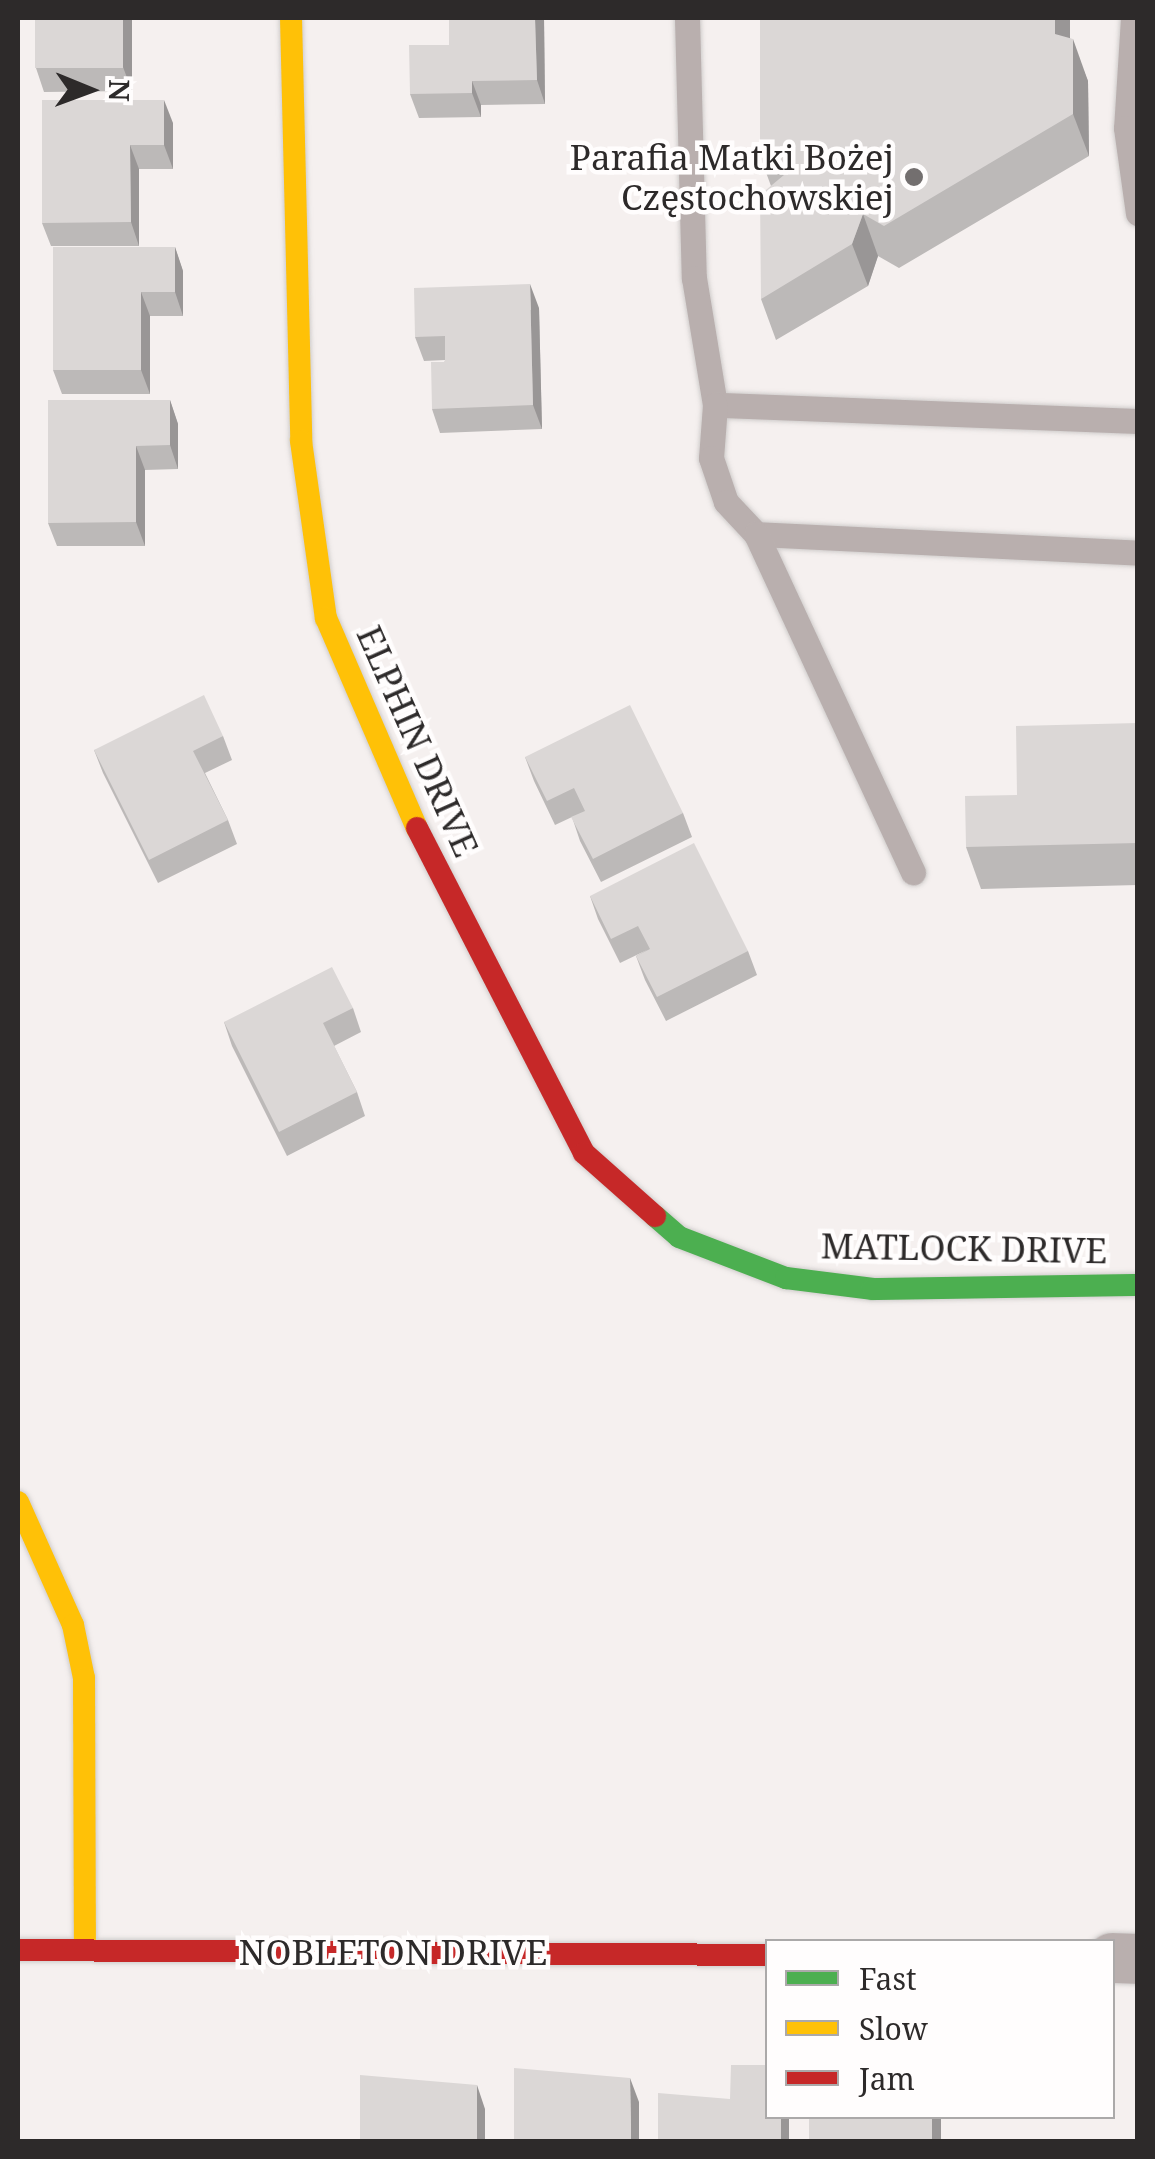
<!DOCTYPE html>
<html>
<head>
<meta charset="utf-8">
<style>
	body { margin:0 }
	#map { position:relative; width:1155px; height:2159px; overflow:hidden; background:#f5f0ef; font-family:"Noto Serif",serif }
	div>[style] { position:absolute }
	.roads { filter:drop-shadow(0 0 2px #d0cdcc) drop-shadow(0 0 2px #d0cdcc) }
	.lane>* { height:25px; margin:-12.5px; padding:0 12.5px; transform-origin:12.5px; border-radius:12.5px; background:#b9afae }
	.street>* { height:50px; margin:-25px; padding:0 25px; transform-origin:25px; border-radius:25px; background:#b9afae }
	.fast>* { height:22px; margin:-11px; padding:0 11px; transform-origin:11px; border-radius:11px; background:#4caf50 }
	.slow>* { height:22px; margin:-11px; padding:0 11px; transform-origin:11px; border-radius:11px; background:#ffc107 }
	.jam>* { height:22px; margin:-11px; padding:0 11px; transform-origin:11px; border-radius:11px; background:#c62828 }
	.wall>* { inset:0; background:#bcb9b8 }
	.shaded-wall>* { inset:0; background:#999696; transform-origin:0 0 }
	.building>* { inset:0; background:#dbd7d6; transform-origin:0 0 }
	.dots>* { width:28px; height:28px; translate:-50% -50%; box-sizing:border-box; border:5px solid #fffdfd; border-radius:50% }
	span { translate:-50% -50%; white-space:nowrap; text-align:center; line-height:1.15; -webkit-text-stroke:9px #fffdfd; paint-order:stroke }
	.poi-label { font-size:35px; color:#2d2a2a }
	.right { translate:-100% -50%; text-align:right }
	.street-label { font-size:35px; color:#2d2a2a }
	.frame { position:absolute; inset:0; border:20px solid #2d2a2a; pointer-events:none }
	.legend { position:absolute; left:765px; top:1939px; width:350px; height:180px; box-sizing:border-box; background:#fffdfd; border:2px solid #aba9a9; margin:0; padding:12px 18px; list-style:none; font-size:30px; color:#2d2a2a }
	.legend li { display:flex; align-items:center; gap:20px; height:50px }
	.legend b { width:50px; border:2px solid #aba9a9 }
	.north { position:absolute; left:40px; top:40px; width:100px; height:100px; -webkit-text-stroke:8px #fffdfd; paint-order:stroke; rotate:91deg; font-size:28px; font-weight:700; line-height:40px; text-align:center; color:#2d2a2a }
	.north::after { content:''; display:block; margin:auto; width:35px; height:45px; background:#2d2a2a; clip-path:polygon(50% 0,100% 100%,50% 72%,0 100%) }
</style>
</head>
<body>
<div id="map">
	<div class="roads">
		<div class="lane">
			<i style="left:687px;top:18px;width:260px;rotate:88.5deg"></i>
			<i style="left:694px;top:278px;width:129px;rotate:80.6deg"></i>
			<i style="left:1133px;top:18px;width:110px;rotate:93.6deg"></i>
			<i style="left:1126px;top:128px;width:86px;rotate:82deg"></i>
			<i style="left:1138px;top:421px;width:423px;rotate:-177.8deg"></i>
			<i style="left:715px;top:405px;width:53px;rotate:94.3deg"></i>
			<i style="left:711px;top:458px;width:46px;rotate:71.2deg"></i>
			<i style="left:726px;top:502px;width:44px;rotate:46.8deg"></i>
			<i style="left:756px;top:534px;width:382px;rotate:2.8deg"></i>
			<i style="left:756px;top:534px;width:373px;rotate:65.1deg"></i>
		</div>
		<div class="street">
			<i style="left:1112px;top:1958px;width:26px;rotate:2deg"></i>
		</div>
		<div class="fast">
			<i style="left:655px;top:1216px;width:32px;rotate:41deg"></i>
			<i style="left:679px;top:1237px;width:115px;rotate:21deg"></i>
			<i style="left:786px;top:1278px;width:88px;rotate:7.2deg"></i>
			<i style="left:873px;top:1289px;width:265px;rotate:-0.9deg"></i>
		</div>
		<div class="slow">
			<i style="left:291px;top:18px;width:423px;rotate:88.6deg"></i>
			<i style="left:301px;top:441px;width:179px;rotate:82deg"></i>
			<i style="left:326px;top:618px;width:229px;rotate:66.6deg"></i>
			<i style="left:18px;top:1502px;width:135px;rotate:65.9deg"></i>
			<i style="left:73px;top:1625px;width:54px;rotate:78.3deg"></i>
			<i style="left:84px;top:1678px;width:272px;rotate:89.8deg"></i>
		</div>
		<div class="jam">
			<i style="left:417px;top:828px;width:365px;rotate:62.8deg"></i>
			<i style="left:584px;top:1153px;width:95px;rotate:41.6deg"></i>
			<i style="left:18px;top:1950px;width:750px;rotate:0.38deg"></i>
		</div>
	</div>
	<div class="wall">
		<i style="clip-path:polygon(132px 18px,132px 91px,44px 92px,36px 68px)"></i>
		<i style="clip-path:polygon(449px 18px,544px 18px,545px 104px,481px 105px,481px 117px,419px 118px,410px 94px,449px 45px)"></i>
		<i style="clip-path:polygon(1070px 18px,1070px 38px,1088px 81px,1089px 156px,899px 268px,878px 256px,868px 286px,776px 340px,761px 299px,771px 186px,760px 156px)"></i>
		<i style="clip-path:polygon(42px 100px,173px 123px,173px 169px,139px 169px,139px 246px,51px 246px,42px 223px)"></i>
		<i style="clip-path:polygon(175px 247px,183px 271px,183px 316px,150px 316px,150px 394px,62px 394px,53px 370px)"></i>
		<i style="clip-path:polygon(539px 308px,542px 429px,440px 433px,432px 409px,445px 360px,424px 361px,415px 337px)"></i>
		<i style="clip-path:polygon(170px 400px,178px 424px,178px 469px,145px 470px,145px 546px,57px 546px,48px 523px)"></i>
		<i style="clip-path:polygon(1138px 723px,1138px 885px,981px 889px,966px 847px,1017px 795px)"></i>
		<i style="clip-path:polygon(223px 736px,232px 760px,205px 773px,228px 820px,237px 844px,158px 883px,103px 773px,94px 750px)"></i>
		<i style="clip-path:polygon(525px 757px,683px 813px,692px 837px,601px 882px,580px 841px,572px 817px,555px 825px,534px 781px)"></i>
		<i style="clip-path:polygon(590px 896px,748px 951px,757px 975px,666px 1021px,645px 980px,636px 956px,647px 950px,620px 963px,598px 919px)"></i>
		<i style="clip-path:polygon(353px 1008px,361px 1032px,334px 1046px,357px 1092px,365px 1116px,287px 1156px,232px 1046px,224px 1022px)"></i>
	</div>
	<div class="shaded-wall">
		<i style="clip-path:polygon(123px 18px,132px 18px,132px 91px,123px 67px)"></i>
		<i style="clip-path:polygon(535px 18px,544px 18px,545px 104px,537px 80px)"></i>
		<i style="clip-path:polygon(1055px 18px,1070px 18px,1070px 76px,1055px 34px)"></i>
		<i style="clip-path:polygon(1073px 39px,1088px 81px,1089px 156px,1073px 114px)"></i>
		<i style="clip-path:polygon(472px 81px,481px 105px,481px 117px,472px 93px)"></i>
		<i style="clip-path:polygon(164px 100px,173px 123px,173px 169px,164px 145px)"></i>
		<i style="clip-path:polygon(130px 145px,139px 169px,139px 246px,131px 222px)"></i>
		<i style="clip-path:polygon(863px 214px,878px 256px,868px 286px,852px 244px)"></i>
		<i style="clip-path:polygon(175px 247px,183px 271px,183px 316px,175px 292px)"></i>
		<i style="clip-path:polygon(530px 284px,539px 308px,542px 429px,533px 405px)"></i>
		<i style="clip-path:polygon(141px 292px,150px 316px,150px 394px,141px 370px)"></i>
		<i style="clip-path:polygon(170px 400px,178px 424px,178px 469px,170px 445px)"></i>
		<i style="clip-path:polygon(136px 446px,145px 470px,145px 546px,136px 522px)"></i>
		<i style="clip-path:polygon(630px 2078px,639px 2102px,639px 2142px,631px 2142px)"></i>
		<i style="clip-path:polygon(477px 2085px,485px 2109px,485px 2142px,477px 2142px)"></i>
		<i style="left:781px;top:2116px;width:8px;height:26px"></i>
		<i style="left:932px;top:2116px;width:9px;height:26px"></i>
	</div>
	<div class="building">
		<i style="left:35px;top:18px;width:88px;height:50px"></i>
		<i style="clip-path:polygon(449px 18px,535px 18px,537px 80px,472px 81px,472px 93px,410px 94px,409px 45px,449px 45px)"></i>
		<i style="clip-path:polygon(760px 18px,1055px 18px,1055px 34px,1073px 39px,1073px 114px,884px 226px,863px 214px,852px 244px,761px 299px,760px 195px,784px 175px,760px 156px)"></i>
		<i style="clip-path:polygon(42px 100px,164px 100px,164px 145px,130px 145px,131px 222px,42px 223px)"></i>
		<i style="clip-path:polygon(53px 247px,175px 247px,175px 292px,141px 292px,141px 370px,53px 370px)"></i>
		<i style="clip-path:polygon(530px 284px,533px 405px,432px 409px,431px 362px,445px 362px,445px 336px,415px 337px,414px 288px)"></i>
		<i style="clip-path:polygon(48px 400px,170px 400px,170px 445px,136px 446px,136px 522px,48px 523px)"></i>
		<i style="clip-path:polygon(204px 695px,223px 736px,193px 751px,228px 820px,149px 860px,94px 750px)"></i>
		<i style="clip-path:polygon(630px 705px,683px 813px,593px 859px,571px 817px,585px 811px,574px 788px,547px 801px,525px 757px)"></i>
		<i style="clip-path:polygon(1138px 723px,1138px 843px,966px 847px,965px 796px,1017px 795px,1016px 726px)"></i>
		<i style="clip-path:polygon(694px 843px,748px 951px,657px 997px,636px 956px,650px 949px,638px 926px,611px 939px,590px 896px)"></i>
		<i style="clip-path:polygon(332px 967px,353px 1008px,323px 1023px,357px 1092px,279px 1132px,224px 1022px)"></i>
		<i style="clip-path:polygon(731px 2065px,768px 2065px,768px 2116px,781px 2116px,781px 2142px,658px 2142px,658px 2093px,730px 2099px)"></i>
		<i style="clip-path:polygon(514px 2068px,630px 2078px,631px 2142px,514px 2142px)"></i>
		<i style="clip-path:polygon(360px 2075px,477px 2085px,477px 2142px,360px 2142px)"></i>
		<i style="left:809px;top:2116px;width:123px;height:26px"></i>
	</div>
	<div class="dots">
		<i style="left:914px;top:177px;background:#736f6f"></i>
	</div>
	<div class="poi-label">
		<span class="right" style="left:894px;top:177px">Parafia Matki Bożej<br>Częstochowskiej</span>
	</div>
	<div class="street-label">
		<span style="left:418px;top:741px;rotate:66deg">ELPHIN DRIVE</span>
		<span style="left:964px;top:1248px;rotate:1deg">MATLOCK DRIVE</span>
		<span style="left:393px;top:1952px">NOBLETON DRIVE</span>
	</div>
	<div class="frame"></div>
	<ul class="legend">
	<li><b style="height:12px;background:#4caf50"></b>Fast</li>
	<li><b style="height:12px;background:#ffc107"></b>Slow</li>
	<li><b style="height:12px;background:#c62828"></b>Jam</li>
	</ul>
	<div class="north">N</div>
</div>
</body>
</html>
